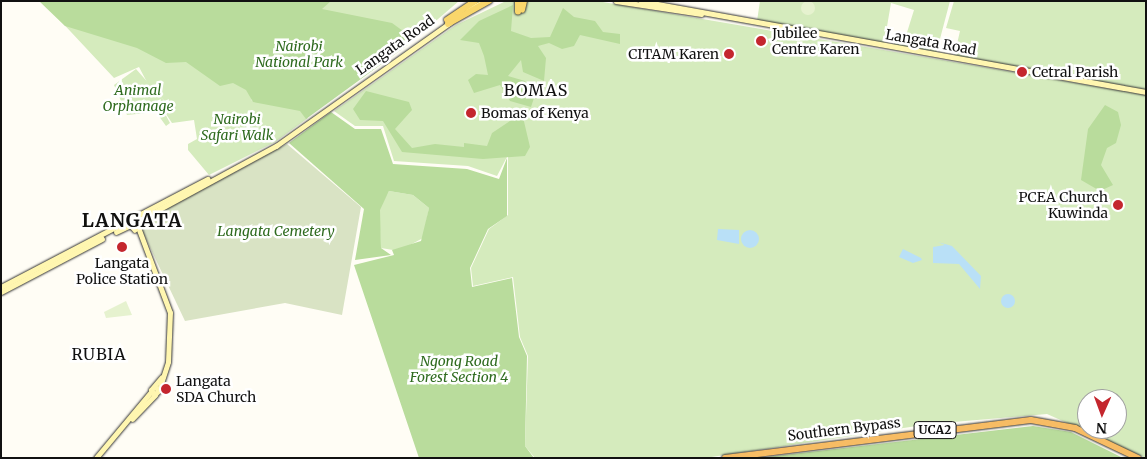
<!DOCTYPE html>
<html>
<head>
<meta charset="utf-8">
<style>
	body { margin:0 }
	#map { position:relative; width:1147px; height:459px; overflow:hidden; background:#fffdf5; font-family:Merriweather,serif }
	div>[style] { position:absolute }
	.green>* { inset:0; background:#d5ebbd }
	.forest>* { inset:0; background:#b9dc9c }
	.cemetery>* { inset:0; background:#d9e3c4 }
	.pitch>* { inset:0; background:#e6f2cf }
	.round { border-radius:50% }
	.water>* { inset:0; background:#b9e0f7 }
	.roads { filter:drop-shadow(0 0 1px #333) drop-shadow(0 0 1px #333) }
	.secondary>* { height:4.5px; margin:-2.25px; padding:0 2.25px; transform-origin:2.25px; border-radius:2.25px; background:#fff6b0 }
	.primary>* { height:5.5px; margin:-2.75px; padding:0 2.75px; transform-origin:2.75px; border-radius:2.75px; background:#f9d66b }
	.trunk>* { height:6px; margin:-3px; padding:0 3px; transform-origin:3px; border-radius:3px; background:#f7bc64 }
	.dots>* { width:14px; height:14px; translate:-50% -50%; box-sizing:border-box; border:2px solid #fff; border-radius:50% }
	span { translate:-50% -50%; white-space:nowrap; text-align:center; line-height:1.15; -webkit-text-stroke:5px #fff; paint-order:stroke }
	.shield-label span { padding:1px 4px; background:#fff; border:1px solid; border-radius:4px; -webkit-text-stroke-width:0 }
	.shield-label { font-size:12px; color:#111; font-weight:700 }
	.poi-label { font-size:14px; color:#111 }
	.left { translate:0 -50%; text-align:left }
	.right { translate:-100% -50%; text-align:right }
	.street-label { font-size:14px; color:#111 }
	.park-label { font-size:14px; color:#2f6b1f; font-style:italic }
	.quarter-label { font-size:16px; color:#111; letter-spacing:1px }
	.district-label { font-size:19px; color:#111; font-weight:700; letter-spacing:1px }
	.frame { position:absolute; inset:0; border:2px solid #111; pointer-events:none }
	.north { position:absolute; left:1077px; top:389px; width:50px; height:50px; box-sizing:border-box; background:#fff; border:1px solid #a0a0a0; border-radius:50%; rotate:182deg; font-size:14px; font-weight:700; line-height:20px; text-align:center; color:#111 }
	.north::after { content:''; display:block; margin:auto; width:18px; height:22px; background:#c4262e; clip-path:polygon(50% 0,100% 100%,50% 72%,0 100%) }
</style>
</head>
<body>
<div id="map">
	<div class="green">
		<i style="clip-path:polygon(42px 1px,459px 1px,409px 44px,407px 41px,301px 108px,248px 84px,252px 101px,300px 109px,308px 118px,275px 142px,209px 175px,188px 150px,188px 144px,197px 139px,194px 120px,172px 123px,164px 111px,169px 105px,149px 86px,139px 67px,114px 78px)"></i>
		<i style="clip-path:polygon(evenodd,506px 1px,597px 1px,1146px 95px,1146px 458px,1047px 414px,930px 424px,705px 458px,535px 458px,525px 446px,528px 356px,520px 337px,513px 277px,473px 286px,471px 268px,489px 229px,508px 215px,508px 155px,497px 176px,468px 166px,394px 161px,383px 126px,355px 126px,334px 111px,456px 25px,506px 1px,1087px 399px,1117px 399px,1117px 429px,1087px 429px,1087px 399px)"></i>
		<i style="clip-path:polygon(760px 1px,950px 1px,936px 54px,894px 48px,894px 40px,904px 42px,914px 10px,891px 3px,884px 44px,757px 21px)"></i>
		<i style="clip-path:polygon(954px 1px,1146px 1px,1146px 90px,954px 57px,960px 31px,946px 28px)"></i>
		<i style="clip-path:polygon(136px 69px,167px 104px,163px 110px,170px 123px,166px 126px,156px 112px,127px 115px,114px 85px)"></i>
		<i style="clip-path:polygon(389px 191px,413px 195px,429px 208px,423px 238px,399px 251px,381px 248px,379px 210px)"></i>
	</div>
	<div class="forest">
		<i style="clip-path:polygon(39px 1px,331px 1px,322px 9px,392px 23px,403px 31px,409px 44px,306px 119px,300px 111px,253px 102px,246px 90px,233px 83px,220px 86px,186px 62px,166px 63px,137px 48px,65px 26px)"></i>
		<i style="clip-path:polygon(513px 5px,511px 31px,531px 38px,550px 37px,563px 8px,574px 17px,595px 21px,603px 32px,620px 34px,620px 44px,580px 35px,574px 46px,562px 49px,549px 43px,538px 46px,546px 58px,544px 81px,523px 72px,521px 60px,508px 76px,525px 81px,534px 98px,531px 107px,510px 101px,500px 85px,474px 93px,468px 80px,476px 74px,488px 75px,484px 56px,479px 43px,460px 40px,479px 21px)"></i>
		<i style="clip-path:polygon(366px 91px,409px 102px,412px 110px,395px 129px,412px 148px,435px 144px,464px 147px,464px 143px,487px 146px,492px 133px,522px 113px,530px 147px,525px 156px,483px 159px,402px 152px,383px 121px,360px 120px,353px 109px)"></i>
		<i style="clip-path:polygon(1105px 105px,1118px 112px,1121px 125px,1116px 143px,1107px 148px,1101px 165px,1113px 185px,1100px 191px,1081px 180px,1088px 129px)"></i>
		<i style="clip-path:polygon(331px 112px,355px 129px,381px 129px,393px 164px,467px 169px,499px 179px,507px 158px,507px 216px,488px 229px,470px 268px,472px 287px,512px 278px,519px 337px,527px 356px,525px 446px,534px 458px,419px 458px,354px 265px,394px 255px,392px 250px,421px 241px,429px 208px,413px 195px,389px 191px,380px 210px,381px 248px,391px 255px,355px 260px,364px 209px,289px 143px)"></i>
		<i style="clip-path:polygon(1033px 426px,1071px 432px,1123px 458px,757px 458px)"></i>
	</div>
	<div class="cemetery">
		<i style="clip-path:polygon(287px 144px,361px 207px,342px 315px,285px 303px,185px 321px,138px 222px)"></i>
	</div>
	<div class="pitch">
		<i class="round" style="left:801px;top:1px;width:14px;height:14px"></i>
		<i style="clip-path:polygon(126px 301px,132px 315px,106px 318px,104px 312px)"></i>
	</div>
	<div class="water">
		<i style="clip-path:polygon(718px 229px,739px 230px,739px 244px,717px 240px)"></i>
		<i class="round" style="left:741px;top:230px;width:18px;height:18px"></i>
		<i style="clip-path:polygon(938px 242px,952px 246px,981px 276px,980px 289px,959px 264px,933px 263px,933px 247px,945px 245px)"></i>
		<i style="clip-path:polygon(903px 249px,921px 258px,922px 260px,913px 263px,899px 257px)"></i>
		<i class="round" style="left:1001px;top:294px;width:14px;height:14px"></i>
	</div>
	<div class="roads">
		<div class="secondary">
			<i style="left:616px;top:1px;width:86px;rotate:8.7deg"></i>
			<i style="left:641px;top:1px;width:513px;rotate:10.21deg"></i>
			<i style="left:468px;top:10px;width:17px;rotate:-28deg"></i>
			<i style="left:116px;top:232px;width:17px;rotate:-25deg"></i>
			<i style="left:131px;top:225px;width:6px;rotate:51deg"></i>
			<i style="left:1px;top:287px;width:233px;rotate:-27.6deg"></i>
			<i style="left:1px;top:292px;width:114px;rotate:-27.7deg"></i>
			<i style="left:155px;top:387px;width:5px;rotate:37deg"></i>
			<i style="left:159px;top:390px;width:29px;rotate:-72deg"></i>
			<i style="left:168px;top:362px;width:49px;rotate:-87.7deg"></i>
			<i style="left:170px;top:313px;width:97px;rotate:-110.5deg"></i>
			<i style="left:136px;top:222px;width:159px;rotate:-28.5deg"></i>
			<i style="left:276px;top:146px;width:213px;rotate:-35.3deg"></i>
			<i style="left:159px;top:391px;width:6px;rotate:135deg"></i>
			<i style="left:155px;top:395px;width:6px;rotate:-129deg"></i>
			<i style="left:151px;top:390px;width:16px;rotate:-50deg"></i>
			<i style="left:132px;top:419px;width:33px;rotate:-46deg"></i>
			<i style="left:96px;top:458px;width:86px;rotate:-50.2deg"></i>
		</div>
		<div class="primary">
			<i style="left:522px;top:10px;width:9px;rotate:-77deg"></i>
			<i style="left:518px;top:12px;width:11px;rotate:-90deg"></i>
			<i style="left:447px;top:20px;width:34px;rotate:-34deg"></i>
			<i style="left:448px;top:24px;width:47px;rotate:-29.3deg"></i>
		</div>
		<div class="trunk">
			<i style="left:725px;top:458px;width:308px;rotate:-7.1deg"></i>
			<i style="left:1031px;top:420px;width:45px;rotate:10.3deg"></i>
			<i style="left:1075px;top:428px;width:70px;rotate:25.5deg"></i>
		</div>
	</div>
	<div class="dots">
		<i style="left:761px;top:41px;background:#c4262e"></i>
		<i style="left:729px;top:54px;background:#c4262e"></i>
		<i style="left:1022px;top:72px;background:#c4262e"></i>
		<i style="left:471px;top:113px;background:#c4262e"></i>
		<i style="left:1118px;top:205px;background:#c4262e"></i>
		<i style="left:122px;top:247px;background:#c4262e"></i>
		<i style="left:166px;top:389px;background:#c4262e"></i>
	</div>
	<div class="shield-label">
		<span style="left:935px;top:430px">UCA2</span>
	</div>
	<div class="poi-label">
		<span class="left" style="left:772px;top:41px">Jubilee<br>Centre Karen</span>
		<span class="right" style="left:719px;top:54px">CITAM Karen</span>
		<span class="left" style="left:1032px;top:72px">Cetral Parish</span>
		<span class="left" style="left:481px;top:113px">Bomas of Kenya</span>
		<span class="right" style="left:1108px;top:205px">PCEA Church<br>Kuwinda</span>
		<span style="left:122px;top:271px">Langata<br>Police Station</span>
		<span class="left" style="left:176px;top:389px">Langata<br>SDA Church</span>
	</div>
	<div class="street-label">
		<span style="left:931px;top:42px;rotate:10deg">Langata Road</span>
		<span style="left:395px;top:45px;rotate:-35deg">Langata Road</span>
		<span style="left:844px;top:429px;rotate:-7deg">Southern Bypass</span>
	</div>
	<div class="park-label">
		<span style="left:299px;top:54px">Nairobi<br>National Park</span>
		<span style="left:138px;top:98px">Animal<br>Orphanage</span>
		<span style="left:237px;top:127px">Nairobi<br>Safari Walk</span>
		<span style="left:276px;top:231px">Langata Cemetery</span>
		<span style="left:459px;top:369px">Ngong Road<br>Forest Section 4</span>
	</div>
	<div class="quarter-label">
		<span style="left:536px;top:90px">BOMAS</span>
		<span style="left:99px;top:354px">RUBIA</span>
	</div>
	<div class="district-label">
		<span style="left:132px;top:221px">LANGATA</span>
	</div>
	<div class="frame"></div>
	<div class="north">N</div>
</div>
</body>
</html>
